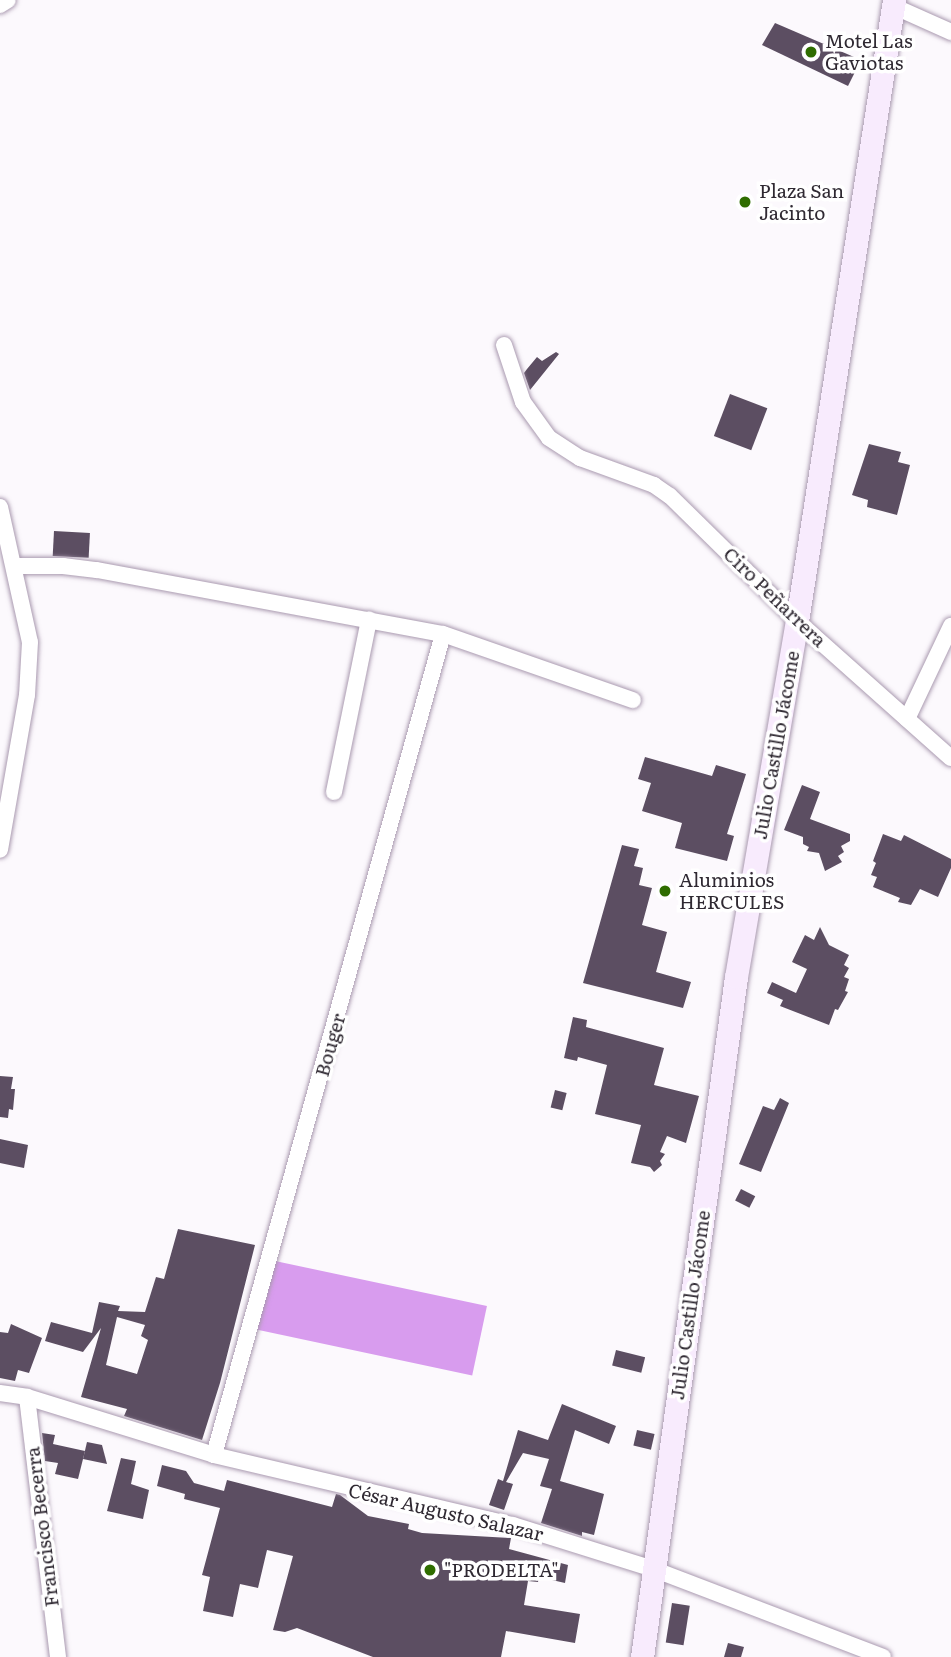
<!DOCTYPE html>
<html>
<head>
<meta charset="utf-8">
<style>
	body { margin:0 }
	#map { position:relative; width:951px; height:1657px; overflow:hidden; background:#fcf9fd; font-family:Literata,serif }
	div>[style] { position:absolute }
	.forest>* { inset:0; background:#d89cee; transform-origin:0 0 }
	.building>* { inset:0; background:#5c4e62; transform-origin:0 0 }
	.roads { filter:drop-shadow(0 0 2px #aa9ab0) drop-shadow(0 0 2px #aa9ab0) }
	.minor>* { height:16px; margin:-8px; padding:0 8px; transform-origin:8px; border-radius:8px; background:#fff }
	.secondary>* { height:23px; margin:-11.5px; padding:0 11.5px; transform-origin:11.5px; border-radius:11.5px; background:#f8ebfd }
	.dots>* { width:19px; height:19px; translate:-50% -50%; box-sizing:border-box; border:4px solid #fff; border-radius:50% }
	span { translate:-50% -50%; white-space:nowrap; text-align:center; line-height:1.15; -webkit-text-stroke:7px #fff; paint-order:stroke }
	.poi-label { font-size:19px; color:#2f2932 }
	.left { translate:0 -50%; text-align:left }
	.street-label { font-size:19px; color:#2f2932 }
</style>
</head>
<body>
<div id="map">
	<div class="forest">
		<i style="left:261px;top:1258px;width:231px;height:71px;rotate:12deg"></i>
	</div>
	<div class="building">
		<i style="clip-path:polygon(775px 23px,861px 60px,848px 86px,762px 45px)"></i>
		<i style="clip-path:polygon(556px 352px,559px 354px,530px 390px,524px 373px,527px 369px,537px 357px,542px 361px)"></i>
		<i style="left:730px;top:394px;width:40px;height:45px;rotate:21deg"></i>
		<i style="clip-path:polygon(869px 444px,901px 452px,898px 462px,910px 465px,897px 515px,867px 507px,868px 500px,852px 495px)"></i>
		<i style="left:54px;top:531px;width:36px;height:25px;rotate:3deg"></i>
		<i style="clip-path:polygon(645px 757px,712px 776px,716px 765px,746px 774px,727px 834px,734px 836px,727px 861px,675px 848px,682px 823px,642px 811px,651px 783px,638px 779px)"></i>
		<i style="clip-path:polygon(802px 785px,820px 792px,810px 819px,850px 834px,850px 841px,841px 846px,844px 852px,838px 856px,842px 862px,825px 871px,819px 853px,807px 851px,809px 847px,803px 844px,803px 837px,784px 830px)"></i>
		<i style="clip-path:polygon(883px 834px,901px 841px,904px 835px,951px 859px,951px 868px,938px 897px,920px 889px,911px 905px,898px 902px,900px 898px,873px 887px,877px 877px,871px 875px,876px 863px,873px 861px)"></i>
		<i style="clip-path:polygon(622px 845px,639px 849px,634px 866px,643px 868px,639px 885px,652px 888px,642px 925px,667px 932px,656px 972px,691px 982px,683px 1008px,583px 983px)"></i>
		<i style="clip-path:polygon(820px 927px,829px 945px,849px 955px,844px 965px,849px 968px,844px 977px,849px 979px,845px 991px,848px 992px,838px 1010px,835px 1009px,829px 1025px,780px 1006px,783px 1000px,767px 993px,772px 982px,796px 993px,807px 969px,792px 962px,803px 939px,805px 935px,814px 940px)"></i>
		<i style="clip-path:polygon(573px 1017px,587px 1020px,586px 1027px,664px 1048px,654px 1085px,699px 1096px,686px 1143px,667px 1136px,660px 1152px,665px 1154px,660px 1161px,662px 1165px,654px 1172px,650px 1167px,631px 1163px,641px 1125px,595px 1114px,607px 1065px,578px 1057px,577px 1061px,564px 1058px)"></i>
		<i style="clip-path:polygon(0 1076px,13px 1077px,11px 1089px,15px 1089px,13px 1110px,9px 1109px,8px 1118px,0 1117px)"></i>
		<i style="left:555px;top:1090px;width:12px;height:18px;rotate:14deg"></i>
		<i style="clip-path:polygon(780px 1098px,789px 1103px,761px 1172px,739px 1164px,763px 1106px,774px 1110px)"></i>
		<i style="clip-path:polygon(0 1139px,28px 1145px,24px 1168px,0 1163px)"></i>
		<i style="left:741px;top:1189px;width:16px;height:13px;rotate:27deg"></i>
		<i style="clip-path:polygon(evenodd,178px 1229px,255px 1245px,220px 1383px,202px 1440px,124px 1416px,127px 1409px,81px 1397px,101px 1328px,83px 1352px,45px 1341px,51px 1322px,92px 1333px,99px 1302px,120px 1306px,118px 1311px,145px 1312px,156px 1277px,164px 1279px,178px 1229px,117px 1317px,145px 1325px,141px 1336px,148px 1340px,137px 1374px,106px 1365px,117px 1317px)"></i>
		<i style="clip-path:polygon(11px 1324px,42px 1338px,29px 1373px,18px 1370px,15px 1381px,0 1378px,0 1332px,8px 1333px)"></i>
		<i style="left:616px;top:1350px;width:30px;height:16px;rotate:14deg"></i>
		<i style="clip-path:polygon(562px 1404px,616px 1426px,609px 1444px,575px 1430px,560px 1481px,604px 1494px,594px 1535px,582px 1532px,582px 1536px,541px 1523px,552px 1489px,540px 1486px,549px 1459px,523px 1453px,506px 1482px,513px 1484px,504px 1510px,489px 1505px,498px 1479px,503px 1481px,518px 1430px,548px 1440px)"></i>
		<i style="left:637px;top:1430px;width:18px;height:16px;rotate:13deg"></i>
		<i style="clip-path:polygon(42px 1433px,55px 1435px,53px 1444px,85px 1451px,78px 1479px,55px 1474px,58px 1463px,45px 1461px)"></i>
		<i style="clip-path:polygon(87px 1442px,102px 1445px,107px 1464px,83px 1459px)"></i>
		<i style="clip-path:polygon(121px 1458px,136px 1461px,131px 1484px,149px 1490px,143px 1519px,107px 1511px)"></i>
		<i style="clip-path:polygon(162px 1465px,186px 1471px,194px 1483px,224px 1491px,227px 1480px,332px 1507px,336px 1494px,340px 1495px,368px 1516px,409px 1524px,408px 1529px,422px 1533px,511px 1538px,509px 1549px,568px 1565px,565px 1583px,539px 1577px,538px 1582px,528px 1581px,524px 1605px,580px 1614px,575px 1643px,506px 1631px,501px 1657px,373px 1657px,297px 1628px,285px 1632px,273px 1630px,293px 1556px,267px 1550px,258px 1588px,240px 1584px,233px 1617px,203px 1611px,210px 1577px,202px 1575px,220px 1508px,184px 1499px,185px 1494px,157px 1486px)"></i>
		<i style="left:672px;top:1603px;width:18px;height:40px;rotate:9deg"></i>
		<i style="clip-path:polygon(728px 1643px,744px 1647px,741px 1657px,724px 1657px)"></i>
	</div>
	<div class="roads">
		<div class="minor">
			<i style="left:0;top:5px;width:9px;rotate:-32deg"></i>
			<i style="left:893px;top:6px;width:64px;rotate:24.1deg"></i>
			<i style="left:504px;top:345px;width:60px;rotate:71.6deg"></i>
			<i style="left:523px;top:402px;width:44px;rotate:54.2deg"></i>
			<i style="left:549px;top:438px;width:37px;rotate:33deg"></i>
			<i style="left:580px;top:458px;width:79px;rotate:20deg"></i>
			<i style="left:654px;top:485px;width:19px;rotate:35deg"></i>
			<i style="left:670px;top:496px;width:178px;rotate:44.5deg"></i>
			<i style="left:797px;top:621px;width:206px;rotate:41.7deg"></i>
			<i style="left:0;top:507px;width:138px;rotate:77.5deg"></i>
			<i style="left:30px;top:642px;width:53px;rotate:93.2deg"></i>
			<i style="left:27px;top:695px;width:157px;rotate:99.9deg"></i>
			<i style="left:14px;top:566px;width:49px"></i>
			<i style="left:63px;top:566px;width:34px;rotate:7deg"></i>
			<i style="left:97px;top:570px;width:352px;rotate:10.5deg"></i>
			<i style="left:443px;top:634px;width:201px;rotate:19.2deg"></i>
			<i style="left:907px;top:719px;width:103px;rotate:-64.7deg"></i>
			<i style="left:334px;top:792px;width:176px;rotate:-78.5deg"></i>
			<i style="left:0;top:1393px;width:27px;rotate:8deg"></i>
			<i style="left:27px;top:1397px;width:196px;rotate:17.2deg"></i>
			<i style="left:214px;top:1455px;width:307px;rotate:13.2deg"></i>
			<i style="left:513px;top:1525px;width:147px;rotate:17.4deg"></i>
			<i style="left:653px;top:1569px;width:246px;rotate:20.9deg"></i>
			<i style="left:27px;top:1397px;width:262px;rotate:83.2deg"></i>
			<i style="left:214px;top:1455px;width:852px;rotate:-74.41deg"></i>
		</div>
		<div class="secondary">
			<i style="left:642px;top:1657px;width:686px;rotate:-82.13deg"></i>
			<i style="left:736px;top:977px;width:361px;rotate:-80.3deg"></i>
			<i style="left:797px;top:621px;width:629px;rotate:-81.12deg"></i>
		</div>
	</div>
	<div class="dots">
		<i style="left:811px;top:52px;background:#2f6d00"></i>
		<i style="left:745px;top:202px;background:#2f6d00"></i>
		<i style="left:665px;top:891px;background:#2f6d00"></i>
		<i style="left:430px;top:1570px;background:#2f6d00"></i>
	</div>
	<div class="poi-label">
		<span class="left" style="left:825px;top:52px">Motel Las<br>Gaviotas</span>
		<span class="left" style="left:759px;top:202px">Plaza San<br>Jacinto</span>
		<span class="left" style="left:679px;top:891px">Aluminios<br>HERCULES</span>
		<span class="left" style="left:444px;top:1570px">"PRODELTA"</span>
	</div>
	<div class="street-label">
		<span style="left:775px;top:597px;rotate:44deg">Ciro Peñarrera</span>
		<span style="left:776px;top:745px;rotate:-80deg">Julio Castillo Jácome</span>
		<span style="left:330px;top:1045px;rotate:-74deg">Bouger</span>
		<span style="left:690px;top:1305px;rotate:-82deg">Julio Castillo Jácome</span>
		<span style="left:446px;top:1512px;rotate:13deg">César Augusto Salazar</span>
		<span style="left:42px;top:1527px;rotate:-97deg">Francisco Becerra</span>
	</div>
</div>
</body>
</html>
